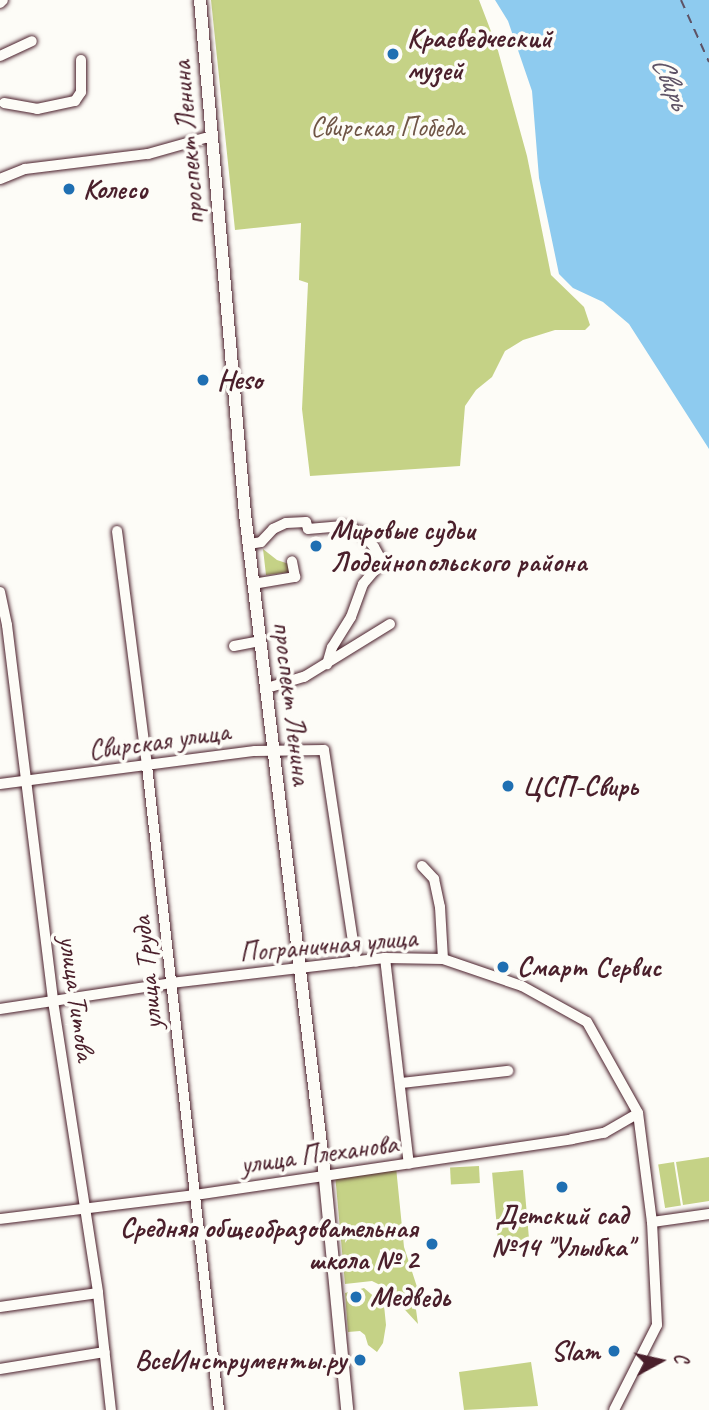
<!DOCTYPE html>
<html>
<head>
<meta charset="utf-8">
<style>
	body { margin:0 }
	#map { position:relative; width:709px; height:1410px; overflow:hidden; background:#fdfcf7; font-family:Caveat,sans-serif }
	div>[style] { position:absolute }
	.green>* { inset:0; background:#c5d286; transform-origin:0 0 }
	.water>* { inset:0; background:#8ecbef }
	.ferry>* { height:2px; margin-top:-1px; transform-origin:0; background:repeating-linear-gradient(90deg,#5e5366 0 9px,transparent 0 16px) }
	.roads { filter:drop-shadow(0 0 2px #4a1f2b) drop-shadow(0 0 2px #4a1f2b) }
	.minor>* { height:10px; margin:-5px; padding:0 5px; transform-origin:5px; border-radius:5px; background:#fdfcf7 }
	.major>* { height:12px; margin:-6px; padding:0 6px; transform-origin:6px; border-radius:6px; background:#fdfcf7 }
	.dots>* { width:19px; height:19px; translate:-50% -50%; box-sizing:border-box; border:4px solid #fdfcf7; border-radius:50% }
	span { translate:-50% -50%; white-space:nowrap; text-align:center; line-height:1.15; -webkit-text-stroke:7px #fdfcf7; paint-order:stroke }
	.poi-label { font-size:28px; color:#4a1f2b; font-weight:700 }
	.left { translate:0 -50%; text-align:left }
	.right { translate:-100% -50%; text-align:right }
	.park-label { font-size:28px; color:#6f5546 }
	.street-label { font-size:28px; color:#4a1f2b }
	.water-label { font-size:30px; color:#5e5366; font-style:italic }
	.north { position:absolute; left:625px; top:1326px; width:70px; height:70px; -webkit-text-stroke:5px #fdfcf7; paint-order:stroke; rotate:82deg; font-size:19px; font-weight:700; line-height:28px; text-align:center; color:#4a1f2b }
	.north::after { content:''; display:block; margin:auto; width:24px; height:32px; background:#4a1f2b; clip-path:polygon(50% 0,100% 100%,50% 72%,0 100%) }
</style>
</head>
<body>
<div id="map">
	<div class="green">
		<i style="clip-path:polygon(211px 0,479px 0,497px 47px,527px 156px,551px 275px,584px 307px,590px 325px,585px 330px,555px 330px,523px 340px,505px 351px,492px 377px,476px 390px,465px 406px,460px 466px,310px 476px,302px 409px,308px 283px,299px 280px,301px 223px,235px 230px)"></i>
		<i style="clip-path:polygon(263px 549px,277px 560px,289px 564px,290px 572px,266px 575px)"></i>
		<i style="clip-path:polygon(709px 1157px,709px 1201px,683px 1205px,676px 1162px)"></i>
		<i style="left:674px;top:1162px;width:44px;height:16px;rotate:81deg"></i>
		<i style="left:479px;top:1166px;width:17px;height:29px;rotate:87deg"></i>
		<i style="clip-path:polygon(396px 1167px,404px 1247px,418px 1290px,414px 1295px,418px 1324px,384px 1287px,372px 1281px,345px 1284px,335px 1174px)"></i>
		<i style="left:523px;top:1170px;width:72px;height:31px;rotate:85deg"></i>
		<i style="clip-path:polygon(364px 1288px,384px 1305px,386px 1325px,383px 1343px,377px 1352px,368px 1345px,365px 1335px,360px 1331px,348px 1332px,345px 1293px)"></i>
		<i style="clip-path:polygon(531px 1362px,538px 1406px,464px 1410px,459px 1372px)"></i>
	</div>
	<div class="water">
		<i style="clip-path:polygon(495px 0,709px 0,709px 449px,629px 324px,603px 302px,573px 288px,559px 274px,539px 178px,532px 91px,508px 21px)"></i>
	</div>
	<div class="ferry">
		<i style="left:681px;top:0;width:68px;rotate:65.7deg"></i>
	</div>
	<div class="roads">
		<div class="minor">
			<i style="left:0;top:3px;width:4px;rotate:-45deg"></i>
			<i style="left:0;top:56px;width:35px;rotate:-25deg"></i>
			<i style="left:4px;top:103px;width:34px;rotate:10deg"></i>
			<i style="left:37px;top:109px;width:39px;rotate:-12deg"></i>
			<i style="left:75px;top:101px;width:11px;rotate:-56deg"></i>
			<i style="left:81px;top:92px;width:32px;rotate:-90deg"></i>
			<i style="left:0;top:179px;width:27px;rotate:-22deg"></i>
			<i style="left:25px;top:169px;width:124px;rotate:-7deg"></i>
			<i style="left:148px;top:154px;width:66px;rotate:-15.7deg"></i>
			<i style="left:117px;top:531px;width:237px;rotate:82.7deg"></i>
			<i style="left:147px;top:766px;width:648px;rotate:83.62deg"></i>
			<i style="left:249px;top:544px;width:12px;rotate:-9deg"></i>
			<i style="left:261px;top:542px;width:18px;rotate:-47deg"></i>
			<i style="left:273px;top:529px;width:14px;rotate:-25deg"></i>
			<i style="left:286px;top:523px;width:20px;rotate:-3deg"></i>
			<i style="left:306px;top:522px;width:7px;rotate:74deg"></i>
			<i style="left:308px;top:529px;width:35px;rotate:-5deg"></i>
			<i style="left:343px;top:526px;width:19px;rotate:18deg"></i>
			<i style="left:361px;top:532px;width:20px;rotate:49deg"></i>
			<i style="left:374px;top:547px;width:13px;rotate:61deg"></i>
			<i style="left:380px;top:558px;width:7px;rotate:98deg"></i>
			<i style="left:379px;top:565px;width:25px;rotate:130deg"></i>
			<i style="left:363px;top:584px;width:35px;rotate:110deg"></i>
			<i style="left:351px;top:617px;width:36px;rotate:122deg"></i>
			<i style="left:332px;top:647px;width:18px;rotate:106deg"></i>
			<i style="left:253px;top:584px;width:43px;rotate:-9.5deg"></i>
			<i style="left:295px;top:577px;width:16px;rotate:-101deg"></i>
			<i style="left:0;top:592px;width:34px;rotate:78deg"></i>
			<i style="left:7px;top:625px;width:379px;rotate:83deg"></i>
			<i style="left:53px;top:1001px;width:295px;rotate:81.2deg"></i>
			<i style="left:98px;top:1293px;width:118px;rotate:83.7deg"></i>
			<i style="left:234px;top:646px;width:26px;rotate:-11deg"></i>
			<i style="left:267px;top:688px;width:39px;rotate:-17deg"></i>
			<i style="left:304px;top:677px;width:101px;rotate:-31.6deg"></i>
			<i style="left:0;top:784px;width:257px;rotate:-7.4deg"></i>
			<i style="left:255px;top:751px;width:69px;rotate:-0.8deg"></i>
			<i style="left:324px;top:750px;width:214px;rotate:81.4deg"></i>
			<i style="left:422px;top:866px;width:18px;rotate:47deg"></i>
			<i style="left:434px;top:879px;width:29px;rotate:78deg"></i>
			<i style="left:440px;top:907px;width:52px;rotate:86.7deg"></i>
			<i style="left:385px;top:958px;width:207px;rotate:83.4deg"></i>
			<i style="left:0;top:1009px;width:173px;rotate:-8.6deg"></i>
			<i style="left:171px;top:983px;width:215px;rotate:-6.7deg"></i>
			<i style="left:385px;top:958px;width:58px;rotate:1deg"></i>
			<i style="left:443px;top:959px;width:83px;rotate:18.9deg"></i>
			<i style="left:522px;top:986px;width:74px;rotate:29deg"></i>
			<i style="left:587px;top:1022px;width:104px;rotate:60.7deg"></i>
			<i style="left:638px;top:1113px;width:110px;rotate:82.7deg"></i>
			<i style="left:652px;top:1222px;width:103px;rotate:87.2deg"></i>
			<i style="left:657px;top:1325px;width:95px;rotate:116.8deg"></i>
			<i style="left:402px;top:1083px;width:107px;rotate:-6.5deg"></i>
			<i style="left:0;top:1219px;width:196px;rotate:-7deg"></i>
			<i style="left:195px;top:1195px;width:381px;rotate:-8.4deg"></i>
			<i style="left:572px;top:1139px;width:33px;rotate:-11deg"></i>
			<i style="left:604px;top:1133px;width:39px;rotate:-30deg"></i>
			<i style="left:652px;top:1222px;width:58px;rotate:-8deg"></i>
			<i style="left:0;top:1307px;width:99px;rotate:-8.1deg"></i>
			<i style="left:0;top:1369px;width:106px;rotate:-9.2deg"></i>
		</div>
		<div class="major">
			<i style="left:200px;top:0;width:516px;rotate:85deg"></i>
			<i style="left:245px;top:514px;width:660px;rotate:83.12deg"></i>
			<i style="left:324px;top:1169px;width:242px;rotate:84.5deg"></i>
		</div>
	</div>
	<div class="dots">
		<i style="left:393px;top:54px;background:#1f6fb2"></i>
		<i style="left:69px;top:189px;background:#1f6fb2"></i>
		<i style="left:203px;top:380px;background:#1f6fb2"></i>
		<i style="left:316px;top:546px;background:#1f6fb2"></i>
		<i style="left:508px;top:786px;background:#1f6fb2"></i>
		<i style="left:503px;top:967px;background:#1f6fb2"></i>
		<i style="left:562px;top:1187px;background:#1f6fb2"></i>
		<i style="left:432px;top:1244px;background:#1f6fb2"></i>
		<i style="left:356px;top:1297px;background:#1f6fb2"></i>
		<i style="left:614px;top:1351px;background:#1f6fb2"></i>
		<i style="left:360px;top:1360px;background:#1f6fb2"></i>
	</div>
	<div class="poi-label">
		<span class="left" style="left:407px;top:54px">Краеведческий<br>музей</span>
		<span class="left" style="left:83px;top:189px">Колесо</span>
		<span class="left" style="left:217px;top:380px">Heso</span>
		<span class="left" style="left:330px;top:546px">Мировые судьи<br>Лодейнопольского района</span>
		<span class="left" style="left:522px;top:786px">ЦСП-Свирь</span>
		<span class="left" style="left:517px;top:967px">Смарт Сервис</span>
		<span style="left:562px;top:1231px">Детский сад<br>№14 "Улыбка"</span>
		<span class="right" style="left:418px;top:1244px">Средняя общеобразовательная<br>школа № 2</span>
		<span class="left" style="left:370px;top:1297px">Медведь</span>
		<span class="right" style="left:600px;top:1351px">Slam</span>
		<span class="right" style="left:346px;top:1360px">ВсеИнструменты.ру</span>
	</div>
	<div class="park-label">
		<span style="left:387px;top:127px">Свирская Победа</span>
	</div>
	<div class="street-label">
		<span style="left:188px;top:143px;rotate:-95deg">проспект Ленина</span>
		<span style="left:292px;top:703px;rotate:83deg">проспект Ленина</span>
		<span style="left:159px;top:741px;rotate:-8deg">Свирская улица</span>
		<span style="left:328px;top:945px;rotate:-5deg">Пограничная улица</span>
		<span style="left:147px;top:973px;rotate:-96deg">улица Труда</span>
		<span style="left:77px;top:998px;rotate:82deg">улица Титова</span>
		<span style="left:319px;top:1154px;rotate:-8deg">улица Плеханова</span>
	</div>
	<div class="water-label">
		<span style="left:671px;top:82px;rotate:67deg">Свирь</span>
	</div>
	<div class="north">С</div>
</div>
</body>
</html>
